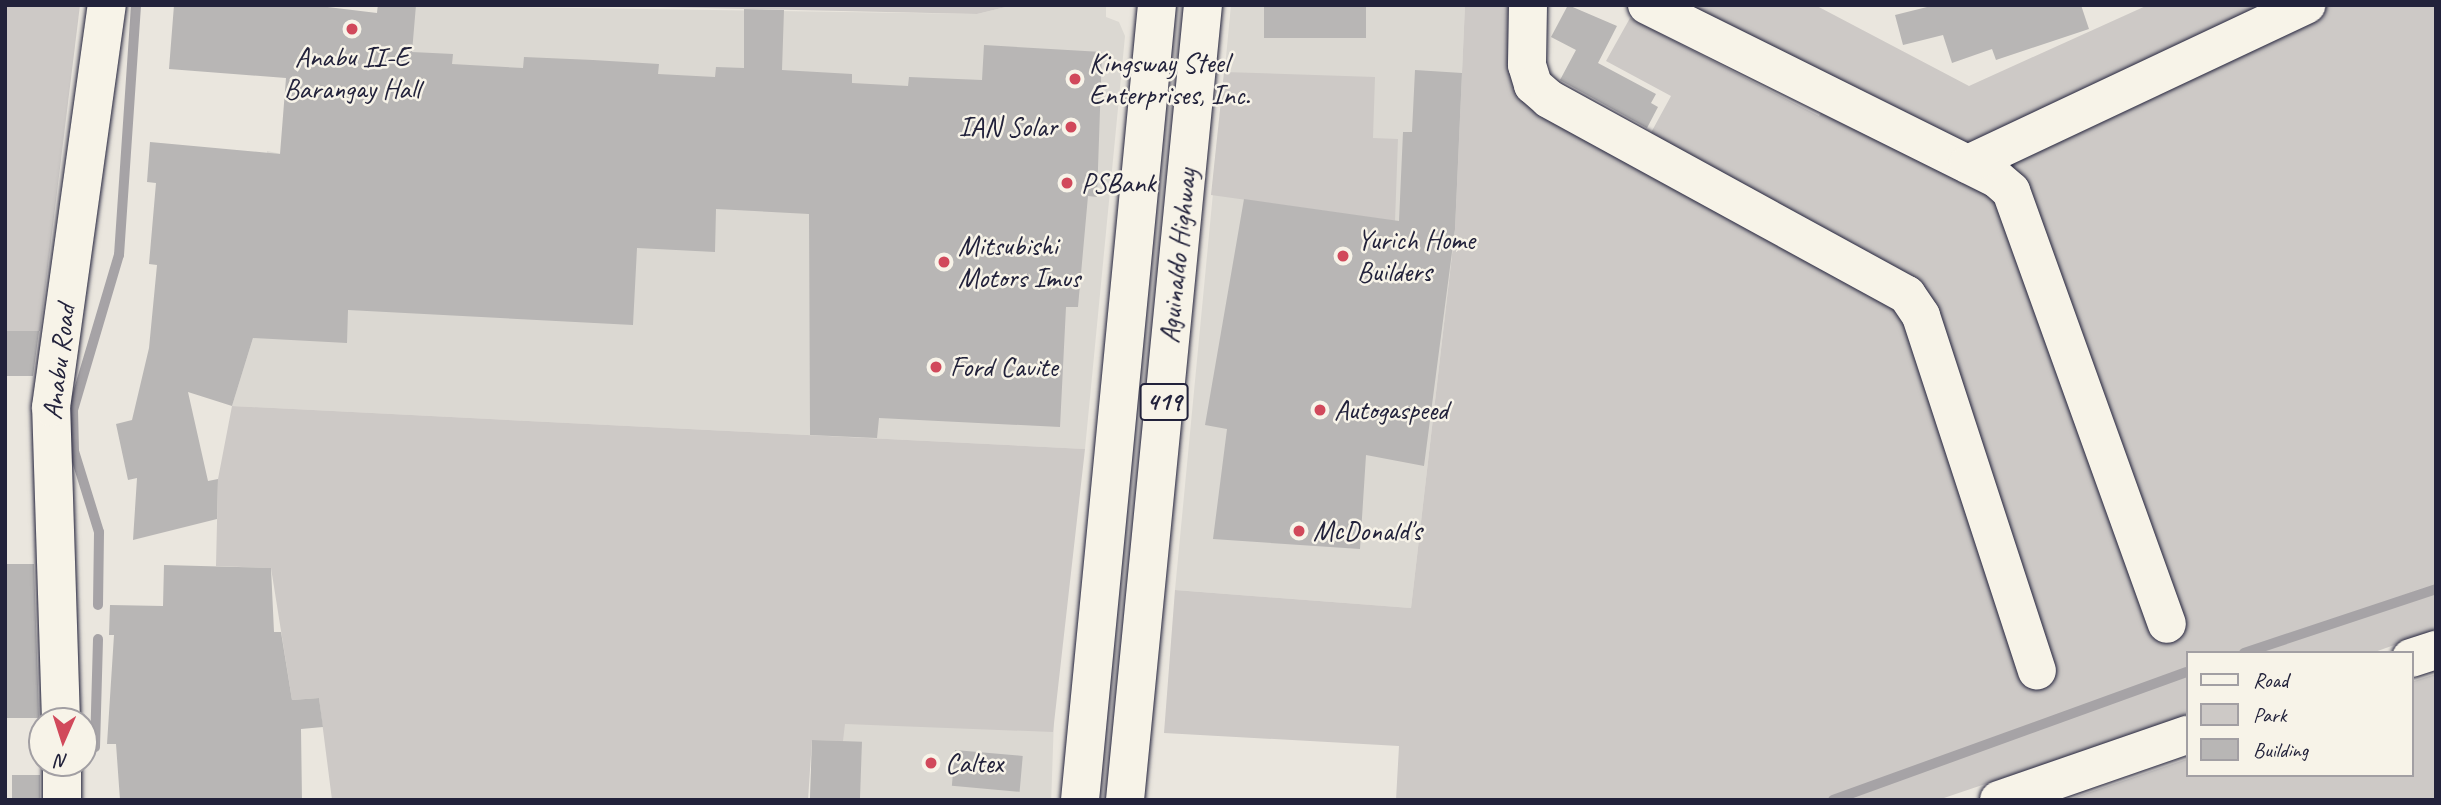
<!DOCTYPE html>
<html>
<head>
<meta charset="utf-8">
<style>
	body { margin:0 }
	#map { position:relative; width:2441px; height:805px; overflow:hidden; background:#eae6de; font-family:Caveat,sans-serif }
	div>[style] { position:absolute }
	.built>* { inset:0; background:#dbd8d2; transform-origin:0 0 }
	.green>* { inset:0; background:#cdc9c6 }
	.stream>* { height:10px; margin:-5px; padding:0 5px; transform-origin:5px; border-radius:5px; background:#a6a3a6 }
	.building>* { inset:0; background:#b8b6b5; transform-origin:0 0 }
	.roads { filter:drop-shadow(0 0 2px #22223b) drop-shadow(0 0 2px #22223b) }
	.minor>* { height:38px; margin:-19px; padding:0 19px; transform-origin:19px; border-radius:19px; background:#f7f3e8 }
	.major>* { height:38px; margin:-19px; padding:0 19px; transform-origin:19px; border-radius:19px; background:#f7f3e8 }
	.highway>* { height:38px; margin:-19px; padding:0 19px; transform-origin:19px; border-radius:19px; background:#f7f3e8 }
	.dots>* { width:19px; height:19px; translate:-50% -50%; box-sizing:border-box; border:4px solid #f7f3e8; border-radius:50% }
	span { translate:-50% -50%; white-space:nowrap; text-align:center; line-height:1.15; -webkit-text-stroke:5px #f7f3e8; paint-order:stroke }
	.shield-label span { padding:2px 5px; background:#f7f3e8; border:2px solid; border-radius:5px; -webkit-text-stroke-width:0 }
	.shield-label { font-size:26px; color:#22223b; font-weight:700 }
	.poi-label { font-size:28px; color:#22223b }
	.left { translate:0 -50%; text-align:left }
	.right { translate:-100% -50%; text-align:right }
	.street-label { font-size:28px; color:#22223b }
	.frame { position:absolute; inset:0; border:7px solid #22223b; pointer-events:none }
	.legend { position:absolute; left:2186px; top:651px; width:228px; height:126px; box-sizing:border-box; background:#f7f3e8; border:2px solid #a29fa3; margin:0; padding:9px 12px; list-style:none; font-size:21px; color:#22223b }
	.legend li { display:flex; align-items:center; gap:14px; height:35px }
	.legend b { width:35px; border:2px solid #a29fa3 }
	.north { position:absolute; left:28px; top:707px; width:70px; height:70px; box-sizing:border-box; background:#f7f3e8; border:2px solid #a29fa3; border-radius:50%; rotate:183deg; font-size:19px; font-weight:700; line-height:28px; text-align:center; color:#22223b }
	.north::after { content:''; display:block; margin:auto; width:24px; height:32px; background:#d1495b; clip-path:polygon(50% 0,100% 100%,50% 72%,0 100%) }
</style>
</head>
<body>
<div id="map">
	<div class="built">
		<i style="clip-path:polygon(378px 5px,977px 14px,1014px 5px,1106px 5px,1106px 17px,1119px 22px,1125px 36px,1085px 449px,232px 406px,263px 306px,267px 151px,355px 169px)"></i>
		<i style="clip-path:polygon(1231px 5px,1465px 5px,1455px 229px,1411px 608px,1175px 590px)"></i>
		<i style="left:813px;top:715px;width:241px;height:85px;rotate:2deg"></i>
	</div>
	<div class="green">
		<i style="clip-path:polygon(5px 5px,80px 5px,40px 331px,5px 331px)"></i>
		<i style="clip-path:polygon(567px 5px,1014px 5px,977px 14px)"></i>
		<i style="clip-path:polygon(1465px 5px,1509px 5px,1511px 65px,1647px 140px,1671px 96px,1606px 61px,1630px 18px,1819px 116px,1837px 82px,1689px 5px,1815px 5px,1969px 86px,2148px 5px,2436px 5px,2436px 630px,2372px 653px,2187px 653px,2187px 716px,1938px 800px,1396px 800px,1399px 746px,1164px 733px,1175px 590px,1411px 608px,1455px 229px)"></i>
		<i style="clip-path:polygon(1224px 72px,1375px 77px,1373px 138px,1398px 139px,1395px 221px,1211px 195px)"></i>
		<i style="clip-path:polygon(232px 406px,1085px 449px,1053px 732px,845px 724px,843px 741px,812px 740px,808px 800px,332px 800px,319px 698px,292px 700px,271px 568px,216px 566px,218px 479px)"></i>
		<i style="clip-path:polygon(2436px 674px,2436px 800px,2067px 800px,2187px 759px,2187px 775px,2411px 775px,2411px 682px)"></i>
	</div>
	<div class="stream">
		<i style="left:98px;top:605px;width:73px;rotate:-89.2deg"></i>
		<i style="left:99px;top:532px;width:85px;rotate:-107.2deg"></i>
		<i style="left:74px;top:451px;width:41px;rotate:-91.4deg"></i>
		<i style="left:73px;top:410px;width:162px;rotate:-73.5deg"></i>
		<i style="left:119px;top:255px;width:251px;rotate:-86.1deg"></i>
		<i style="left:2244px;top:653px;width:202px;rotate:-18.4deg"></i>
		<i style="left:95px;top:747px;width:108px;rotate:-88.4deg"></i>
		<i style="left:1833px;top:800px;width:376px;rotate:-19.9deg"></i>
	</div>
	<div class="building">
		<i style="clip-path:polygon(174px 5px,311px 5px,377px 13px,378px 5px,416px 5px,412px 52px,453px 54px,452px 64px,523px 68px,524px 57px,593px 60px,659px 64px,658px 74px,715px 77px,716px 67px,744px 68px,744px 9px,784px 10px,782px 70px,852px 74px,852px 83px,908px 86px,909px 77px,982px 80px,984px 45px,1102px 52px,1097px 197px,1088px 196px,1078px 307px,1066px 307px,1060px 427px,879px 418px,877px 438px,810px 435px,809px 214px,716px 209px,715px 252px,637px 248px,633px 325px,348px 310px,347px 343px,253px 338px,232px 406px,188px 392px,208px 481px,218px 479px,217px 519px,133px 540px,137px 478px,128px 480px,116px 424px,132px 420px,149px 348px,157px 265px,149px 264px,156px 183px,147px 182px,150px 142px,280px 154px,286px 78px,169px 69px)"></i>
		<i style="left:1264px;top:5px;width:102px;height:33px"></i>
		<i style="clip-path:polygon(1568px 5px,1617px 26px,1598px 63px,1656px 94px,1651px 103px,1658px 107px,1647px 128px,1560px 80px,1576px 50px,1551px 37px)"></i>
		<i style="clip-path:polygon(1935px 5px,2081px 5px,2089px 29px,1996px 60px,1992px 49px,1952px 63px,1943px 35px,1903px 45px,1895px 15px)"></i>
		<i style="clip-path:polygon(1415px 70px,1462px 73px,1455px 229px,1424px 466px,1366px 455px,1360px 549px,1213px 539px,1227px 429px,1205px 425px,1244px 199px,1399px 221px,1403px 132px,1412px 132px)"></i>
		<i style="clip-path:polygon(5px 331px,39px 331px,33px 376px,5px 376px)"></i>
		<i style="clip-path:polygon(5px 564px,34px 564px,39px 718px,5px 718px)"></i>
		<i style="clip-path:polygon(164px 565px,271px 568px,274px 632px,281px 632px,292px 700px,319px 698px,323px 727px,301px 729px,302px 800px,120px 800px,116px 744px,107px 744px,114px 635px,109px 635px,110px 605px,163px 606px)"></i>
		<i style="left:812px;top:740px;width:50px;height:60px;rotate:2deg"></i>
		<i style="left:955px;top:750px;width:68px;height:36px;rotate:5deg"></i>
		<i style="left:40px;top:775px;width:25px;height:28px;rotate:90deg"></i>
	</div>
	<div class="roads">
		<div class="minor">
			<i style="left:1528px;top:5px;width:60px;rotate:91deg"></i>
			<i style="left:1527px;top:65px;width:21px;rotate:73deg"></i>
			<i style="left:1533px;top:85px;width:21px;rotate:41deg"></i>
			<i style="left:1549px;top:99px;width:408px;rotate:28.7deg"></i>
			<i style="left:1907px;top:295px;width:25px;rotate:56deg"></i>
			<i style="left:1921px;top:316px;width:373px;rotate:71.9deg"></i>
			<i style="left:1647px;top:5px;width:390px;rotate:26.4deg"></i>
			<i style="left:1996px;top:178px;width:20px;rotate:41deg"></i>
			<i style="left:2011px;top:191px;width:460px;rotate:70.2deg"></i>
			<i style="left:1968px;top:164px;width:374px;rotate:-25.2deg"></i>
			<i style="left:61px;top:721px;width:314px;rotate:-91.8deg"></i>
			<i style="left:51px;top:407px;width:406px;rotate:-82.1deg"></i>
			<i style="left:62px;top:763px;width:37px;rotate:90deg"></i>
		</div>
		<div class="major">
			<i style="left:2411px;top:658px;width:26px;rotate:-18deg"></i>
			<i style="left:1999px;top:800px;width:199px;rotate:-19.1deg"></i>
		</div>
		<div class="highway">
			<i style="left:1080px;top:800px;width:799px;rotate:-84.47deg"></i>
			<i style="left:1125px;top:800px;width:799px;rotate:-84.4deg"></i>
		</div>
	</div>
	<div class="dots">
		<i style="left:352px;top:29px;background:#d1495b"></i>
		<i style="left:1075px;top:79px;background:#d1495b"></i>
		<i style="left:1071px;top:127px;background:#d1495b"></i>
		<i style="left:1067px;top:183px;background:#d1495b"></i>
		<i style="left:1343px;top:256px;background:#d1495b"></i>
		<i style="left:944px;top:262px;background:#d1495b"></i>
		<i style="left:936px;top:367px;background:#d1495b"></i>
		<i style="left:1320px;top:410px;background:#d1495b"></i>
		<i style="left:1299px;top:531px;background:#d1495b"></i>
		<i style="left:931px;top:763px;background:#d1495b"></i>
	</div>
	<div class="shield-label">
		<span style="left:1164px;top:402px">419</span>
	</div>
	<div class="poi-label">
		<span style="left:352px;top:73px">Anabu II-E<br>Barangay Hall</span>
		<span class="left" style="left:1089px;top:79px">Kingsway Steel<br>Enterprises, Inc.</span>
		<span class="right" style="left:1057px;top:127px">IAN Solar</span>
		<span class="left" style="left:1081px;top:183px">PSBank</span>
		<span class="left" style="left:1357px;top:256px">Yurich Home<br>Builders</span>
		<span class="left" style="left:958px;top:262px">Mitsubishi<br>Motors Imus</span>
		<span class="left" style="left:950px;top:367px">Ford Cavite</span>
		<span class="left" style="left:1334px;top:410px">Autogaspeed</span>
		<span class="left" style="left:1313px;top:531px">McDonald's</span>
		<span class="left" style="left:945px;top:763px">Caltex</span>
	</div>
	<div class="street-label">
		<span style="left:1178px;top:256px;rotate:-84deg">Aguinaldo Highway</span>
		<span style="left:59px;top:362px;rotate:-83deg">Anabu Road</span>
	</div>
	<div class="frame"></div>
	<ul class="legend">
	<li><b style="height:9px;background:#f7f3e8"></b>Road</li>
	<li><b style="height:19px;background:#cdc9c6"></b>Park</li>
	<li><b style="height:19px;background:#b8b6b5"></b>Building</li>
	</ul>
	<div class="north">N</div>
</div>
</body>
</html>
